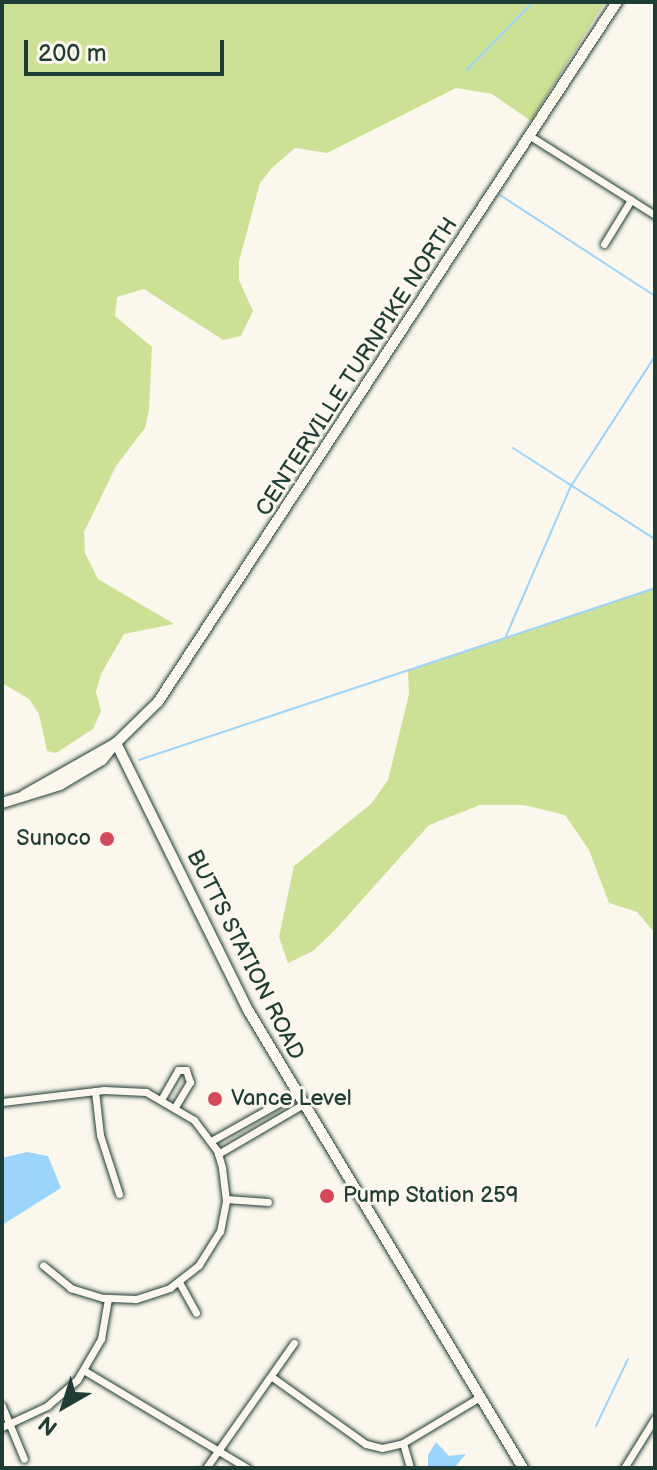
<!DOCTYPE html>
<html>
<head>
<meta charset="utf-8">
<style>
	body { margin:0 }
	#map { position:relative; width:657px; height:1470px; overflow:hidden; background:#fbf7ec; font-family:"Balsamiq Sans",sans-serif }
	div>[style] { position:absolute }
	.green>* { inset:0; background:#cce196 }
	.water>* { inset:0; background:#9cd5fc }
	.stream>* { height:2px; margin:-1px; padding:0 1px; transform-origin:1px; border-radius:1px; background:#9cd5fc }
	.roads { filter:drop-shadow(0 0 2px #1f3d34) drop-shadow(0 0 2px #1f3d34) }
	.street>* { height:7px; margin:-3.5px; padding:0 3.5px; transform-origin:3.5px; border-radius:3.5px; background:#fbf7ec }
	.secondary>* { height:10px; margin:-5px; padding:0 5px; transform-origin:5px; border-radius:5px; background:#fbf7ec }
	.dots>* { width:22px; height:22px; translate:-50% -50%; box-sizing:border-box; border:4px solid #fbf7ec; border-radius:50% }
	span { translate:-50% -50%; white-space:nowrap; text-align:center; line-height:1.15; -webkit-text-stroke:6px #fbf7ec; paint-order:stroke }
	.street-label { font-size:22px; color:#1f3d34 }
	.poi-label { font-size:22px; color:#1f3d34 }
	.right { translate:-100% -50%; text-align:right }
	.left { translate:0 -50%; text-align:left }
	.frame { position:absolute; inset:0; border:4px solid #1f3d34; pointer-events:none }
	.north { position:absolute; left:24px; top:1366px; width:80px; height:80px; -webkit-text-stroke:6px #fbf7ec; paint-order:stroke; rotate:219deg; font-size:22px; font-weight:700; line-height:32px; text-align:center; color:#1f3d34 }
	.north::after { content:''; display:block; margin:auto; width:28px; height:36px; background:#1f3d34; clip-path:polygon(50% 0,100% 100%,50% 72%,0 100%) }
	.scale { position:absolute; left:24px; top:40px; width:200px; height:36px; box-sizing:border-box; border:4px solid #1f3d34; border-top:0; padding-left:10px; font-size:24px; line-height:28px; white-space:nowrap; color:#1f3d34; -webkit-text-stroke:6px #fbf7ec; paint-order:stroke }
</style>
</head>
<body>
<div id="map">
	<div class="green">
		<i style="clip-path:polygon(2px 2px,605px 2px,531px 121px,492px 94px,456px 88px,327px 153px,295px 148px,272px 168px,260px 183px,239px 261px,239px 280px,253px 311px,241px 336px,223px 340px,144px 289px,117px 297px,115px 316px,152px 347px,149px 410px,145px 428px,116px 466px,84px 532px,85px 553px,98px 579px,174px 624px,124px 634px,101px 674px,96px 692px,101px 711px,93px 729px,56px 753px,47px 751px,39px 714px,29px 699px,2px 683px)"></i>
		<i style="clip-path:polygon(655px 588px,655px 933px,637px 912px,609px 903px,589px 850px,565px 815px,524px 805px,480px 805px,429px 825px,334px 931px,313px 951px,288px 963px,279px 937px,294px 866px,371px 804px,388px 780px,409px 694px,408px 671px)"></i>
	</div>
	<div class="water">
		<i style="clip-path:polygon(27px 1152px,48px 1156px,61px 1188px,2px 1225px,2px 1158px)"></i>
		<i style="clip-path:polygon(436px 1442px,449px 1456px,466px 1454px,454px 1468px,428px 1468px,428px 1455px)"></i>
	</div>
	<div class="stream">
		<i style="left:467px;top:70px;width:95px;rotate:-45.9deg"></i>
		<i style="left:500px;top:195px;width:185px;rotate:33.1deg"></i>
		<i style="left:513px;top:448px;width:169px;rotate:32.7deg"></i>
		<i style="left:506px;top:636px;width:163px;rotate:-66.6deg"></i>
		<i style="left:571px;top:486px;width:155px;rotate:-57.1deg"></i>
		<i style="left:139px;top:760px;width:544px;rotate:-18.43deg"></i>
		<i style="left:596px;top:1426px;width:74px;rotate:-64.5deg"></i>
	</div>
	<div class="roads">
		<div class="street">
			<i style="left:530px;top:136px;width:148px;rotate:32.3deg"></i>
			<i style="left:604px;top:244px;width:52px;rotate:-58.5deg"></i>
			<i style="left:95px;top:1091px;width:44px;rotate:83.5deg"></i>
			<i style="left:100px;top:1135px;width:62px;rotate:72.1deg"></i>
			<i style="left:162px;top:1098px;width:32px;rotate:-60deg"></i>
			<i style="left:178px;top:1070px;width:8px"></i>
			<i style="left:186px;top:1070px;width:13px;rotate:72deg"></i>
			<i style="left:190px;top:1082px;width:27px;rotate:121deg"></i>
			<i style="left:2px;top:1102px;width:103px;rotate:-6.7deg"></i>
			<i style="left:104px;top:1090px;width:42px;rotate:2.7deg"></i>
			<i style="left:146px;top:1092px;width:56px;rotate:30.3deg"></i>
			<i style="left:194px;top:1120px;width:38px;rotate:53deg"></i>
			<i style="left:217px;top:1150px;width:19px;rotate:74deg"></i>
			<i style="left:222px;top:1168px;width:33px;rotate:83deg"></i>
			<i style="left:226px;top:1201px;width:31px;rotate:101deg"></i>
			<i style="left:220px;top:1231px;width:40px;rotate:122deg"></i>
			<i style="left:199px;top:1265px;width:37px;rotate:142deg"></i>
			<i style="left:170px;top:1288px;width:36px;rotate:162deg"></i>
			<i style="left:136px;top:1299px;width:33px;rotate:-178deg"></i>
			<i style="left:103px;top:1298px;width:34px;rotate:-163deg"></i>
			<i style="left:71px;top:1288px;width:36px;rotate:-141deg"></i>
			<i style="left:211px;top:1141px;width:96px;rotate:-29.2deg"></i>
			<i style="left:218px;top:1154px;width:97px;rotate:-30.3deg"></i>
			<i style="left:226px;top:1199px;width:42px;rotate:4.1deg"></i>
			<i style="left:179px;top:1282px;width:35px;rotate:61deg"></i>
			<i style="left:85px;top:1371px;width:189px;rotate:30.9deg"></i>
			<i style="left:272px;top:1377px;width:115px;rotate:35.5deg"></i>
			<i style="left:366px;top:1444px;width:16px;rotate:14deg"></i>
			<i style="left:382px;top:1448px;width:22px;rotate:-13deg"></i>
			<i style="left:403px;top:1443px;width:90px;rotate:-30.9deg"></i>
			<i style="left:2px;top:1406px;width:57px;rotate:67.5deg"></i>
			<i style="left:2px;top:1427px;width:50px;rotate:-25deg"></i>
			<i style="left:47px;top:1406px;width:40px;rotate:-41deg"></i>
			<i style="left:77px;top:1380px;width:48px;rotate:-59.7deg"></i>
			<i style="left:101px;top:1339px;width:41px;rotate:-80.1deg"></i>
			<i style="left:403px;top:1443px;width:26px;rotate:74deg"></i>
			<i style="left:206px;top:1468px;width:153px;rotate:-54.9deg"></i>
			<i style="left:624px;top:1468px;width:59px;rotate:-58.2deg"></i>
		</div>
		<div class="secondary">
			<i style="left:116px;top:743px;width:298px;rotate:63.7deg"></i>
			<i style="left:248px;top:1010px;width:534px;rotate:59.02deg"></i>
			<i style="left:24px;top:795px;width:106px;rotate:-29.5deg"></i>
			<i style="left:116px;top:743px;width:59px;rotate:-44.3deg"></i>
			<i style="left:158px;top:702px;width:837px;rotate:-56.75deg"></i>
			<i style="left:2px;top:803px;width:61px;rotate:-17.2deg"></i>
			<i style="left:60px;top:785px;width:49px;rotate:-30.8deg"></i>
			<i style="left:102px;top:760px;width:22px;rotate:-51deg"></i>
		</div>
	</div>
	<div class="dots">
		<i style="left:107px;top:839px;background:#d1495b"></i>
		<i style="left:215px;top:1099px;background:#d1495b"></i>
		<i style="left:327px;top:1196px;background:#d1495b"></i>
	</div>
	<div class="street-label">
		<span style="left:357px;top:367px;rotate:-57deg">CENTERVILLE TURNPIKE NORTH</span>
		<span style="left:245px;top:955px;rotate:63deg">BUTTS STATION ROAD</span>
	</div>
	<div class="poi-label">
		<span class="right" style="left:91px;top:839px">Sunoco</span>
		<span class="left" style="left:231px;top:1099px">Vance Level</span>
		<span class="left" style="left:343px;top:1196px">Pump Station 259</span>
	</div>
	<div class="frame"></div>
	<div class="north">N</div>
	<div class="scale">200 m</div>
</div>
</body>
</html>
